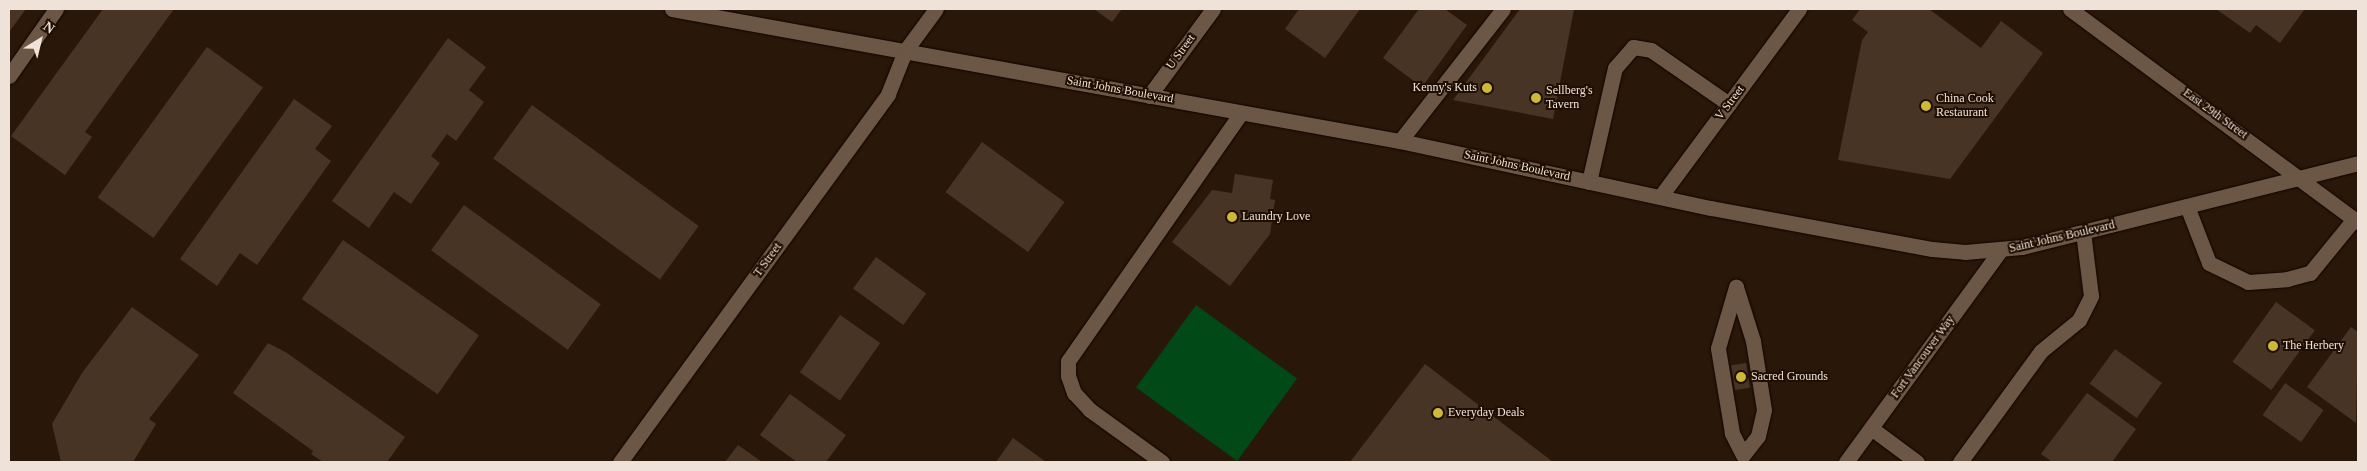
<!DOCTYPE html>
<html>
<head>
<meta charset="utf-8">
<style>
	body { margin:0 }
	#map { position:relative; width:2367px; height:471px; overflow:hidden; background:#291809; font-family:Georgia,serif }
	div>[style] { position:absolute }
	.green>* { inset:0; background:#014917; transform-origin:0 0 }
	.building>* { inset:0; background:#483425; transform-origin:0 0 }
	.roads { filter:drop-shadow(0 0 1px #110300) drop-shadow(0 0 1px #110300) }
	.minor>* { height:15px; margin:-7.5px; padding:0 7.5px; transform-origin:7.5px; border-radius:7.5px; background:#6c5646 }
	.dots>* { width:14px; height:14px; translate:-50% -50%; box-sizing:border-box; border:2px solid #1f0e02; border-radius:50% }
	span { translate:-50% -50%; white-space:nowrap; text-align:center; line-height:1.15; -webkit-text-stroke:4px #1f0e02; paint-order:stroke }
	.street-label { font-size:12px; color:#efe2d8 }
	.poi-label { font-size:12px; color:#efe2d8 }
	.right { translate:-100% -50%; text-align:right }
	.left { translate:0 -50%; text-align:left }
	.frame { position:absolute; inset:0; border:10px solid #efe2d8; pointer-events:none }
	.north { position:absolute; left:15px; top:15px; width:50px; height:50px; -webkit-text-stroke:4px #1f0e02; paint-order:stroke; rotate:36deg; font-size:14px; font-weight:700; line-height:20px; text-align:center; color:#efe2d8 }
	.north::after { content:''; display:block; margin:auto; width:18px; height:22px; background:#efe2d8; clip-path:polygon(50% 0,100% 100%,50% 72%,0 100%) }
</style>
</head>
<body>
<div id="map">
	<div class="green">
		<i style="left:1196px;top:305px;width:125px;height:102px;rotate:36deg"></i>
	</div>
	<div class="building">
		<i style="clip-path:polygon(9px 9px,26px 9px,9px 32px)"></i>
		<i style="clip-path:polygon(103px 9px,174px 9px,85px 132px,92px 137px,65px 175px,11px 136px)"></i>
		<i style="clip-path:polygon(1094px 9px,1122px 9px,1112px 22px)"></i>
		<i style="clip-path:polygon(1299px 9px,1360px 9px,1325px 58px,1285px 29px)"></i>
		<i style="clip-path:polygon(1419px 9px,1445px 9px,1467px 25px,1422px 87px,1383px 58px)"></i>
		<i style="clip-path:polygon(1520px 9px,1574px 9px,1553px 119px,1453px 100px)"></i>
		<i style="clip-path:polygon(1860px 9px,1929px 9px,1981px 48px,2001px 21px,2043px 53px,1950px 179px,1838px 160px,1862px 40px,1868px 32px,1852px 20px)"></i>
		<i style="clip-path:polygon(2216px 9px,2305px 9px,2280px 43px,2256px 25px,2250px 33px)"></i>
		<i style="clip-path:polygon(448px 38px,486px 67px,469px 90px,484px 102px,456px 141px,447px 134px,431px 156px,440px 163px,411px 204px,394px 192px,369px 228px,332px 201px)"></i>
		<i style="left:207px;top:47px;width:69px;height:186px;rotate:36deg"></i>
		<i style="clip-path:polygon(294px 99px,332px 126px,315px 149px,331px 161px,257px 265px,240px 253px,217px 286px,180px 259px)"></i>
		<i style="left:532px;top:105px;width:206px;height:66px;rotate:36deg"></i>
		<i style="left:982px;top:142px;width:102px;height:62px;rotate:36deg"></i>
		<i style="clip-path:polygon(1235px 174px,1273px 180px,1270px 199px,1275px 200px,1270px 234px,1230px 286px,1172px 242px,1212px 190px,1232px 193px)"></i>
		<i style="left:464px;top:205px;width:169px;height:56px;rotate:36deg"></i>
		<i style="left:343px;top:240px;width:166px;height:72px;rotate:35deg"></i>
		<i style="left:876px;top:257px;width:62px;height:39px;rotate:36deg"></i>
		<i style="left:2276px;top:302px;width:48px;height:74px;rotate:36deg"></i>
		<i style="clip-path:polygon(132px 307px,199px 355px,149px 419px,156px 424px,133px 462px,61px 462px,52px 424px,82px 373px)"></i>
		<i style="left:840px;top:315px;width:49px;height:70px;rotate:35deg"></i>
		<i style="clip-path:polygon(2351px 327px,2358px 332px,2356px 423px,2307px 387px)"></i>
		<i style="clip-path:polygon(268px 343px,287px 353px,405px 437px,387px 462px,323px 462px,311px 454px,313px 451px,233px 393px)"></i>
		<i style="left:2115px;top:349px;width:58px;height:43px;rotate:36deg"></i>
		<i style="left:1746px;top:363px;width:25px;height:15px;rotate:81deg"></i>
		<i style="clip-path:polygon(1425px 364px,1553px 462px,1350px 462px)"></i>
		<i style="left:2285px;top:383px;width:47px;height:39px;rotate:35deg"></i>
		<i style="clip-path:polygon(2087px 393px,2136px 429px,2112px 462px,2052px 462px,2041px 454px)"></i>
		<i style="clip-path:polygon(790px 394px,846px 435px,826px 462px,797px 462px,760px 435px)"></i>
		<i style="clip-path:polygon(1013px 438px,1046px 462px,996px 462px)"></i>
		<i style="clip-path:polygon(738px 445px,762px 462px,725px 462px)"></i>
	</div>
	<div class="roads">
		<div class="minor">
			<i style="left:672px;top:9px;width:740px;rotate:10.28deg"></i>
			<i style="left:1400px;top:141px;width:318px;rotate:12.2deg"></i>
			<i style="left:1711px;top:208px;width:225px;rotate:10.5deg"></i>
			<i style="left:1932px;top:249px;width:33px;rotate:5deg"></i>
			<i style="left:1965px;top:252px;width:57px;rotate:-5deg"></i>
			<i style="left:2022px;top:247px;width:346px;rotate:-14deg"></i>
			<i style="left:2070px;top:9px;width:358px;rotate:36.5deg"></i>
			<i style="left:9px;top:76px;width:82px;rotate:-55deg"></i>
			<i style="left:1149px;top:96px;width:108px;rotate:-53.7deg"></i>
			<i style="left:1400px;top:141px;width:167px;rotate:-52deg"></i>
			<i style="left:1589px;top:182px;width:117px;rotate:-77.2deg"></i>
			<i style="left:1615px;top:68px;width:28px;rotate:-49deg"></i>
			<i style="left:1633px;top:47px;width:18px;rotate:9deg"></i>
			<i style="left:1651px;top:50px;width:95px;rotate:34.7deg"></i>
			<i style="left:1660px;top:197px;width:234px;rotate:-53.5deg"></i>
			<i style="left:2187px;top:206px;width:61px;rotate:68.9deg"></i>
			<i style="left:2209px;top:263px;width:43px;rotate:26deg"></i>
			<i style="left:2248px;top:282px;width:39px;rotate:-4deg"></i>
			<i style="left:2287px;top:279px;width:24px;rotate:-15deg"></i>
			<i style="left:2310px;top:273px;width:70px;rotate:-50.8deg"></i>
			<i style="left:1736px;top:287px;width:57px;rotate:72.5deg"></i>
			<i style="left:1753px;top:341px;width:70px;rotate:80.9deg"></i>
			<i style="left:1764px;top:410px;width:27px;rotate:103deg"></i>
			<i style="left:1758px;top:436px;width:24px;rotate:128deg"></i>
			<i style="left:1743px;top:455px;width:25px;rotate:-117deg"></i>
			<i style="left:1732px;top:433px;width:86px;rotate:-99.4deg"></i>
			<i style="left:1718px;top:348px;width:64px;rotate:-73.6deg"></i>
			<i style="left:1871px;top:428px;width:57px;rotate:36.5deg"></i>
			<i style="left:620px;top:462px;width:455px;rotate:-53.9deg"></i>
			<i style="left:888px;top:94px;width:46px;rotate:-68.4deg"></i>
			<i style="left:905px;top:51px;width:52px;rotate:-53.6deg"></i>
			<i style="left:1162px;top:462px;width:89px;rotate:-144.2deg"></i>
			<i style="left:1090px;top:410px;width:23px;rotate:-133deg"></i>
			<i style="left:1074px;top:393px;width:18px;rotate:-109deg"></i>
			<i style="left:1068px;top:376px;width:15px;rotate:-90deg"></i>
			<i style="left:1068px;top:361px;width:302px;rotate:-55.1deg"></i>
			<i style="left:1846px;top:462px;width:261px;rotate:-53.9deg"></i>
			<i style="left:1960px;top:462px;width:137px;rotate:-53.9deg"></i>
			<i style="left:2041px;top:351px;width:49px;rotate:-39.2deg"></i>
			<i style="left:2079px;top:320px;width:27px;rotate:-63deg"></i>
			<i style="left:2091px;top:296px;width:64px;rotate:-97.1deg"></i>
		</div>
	</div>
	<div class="dots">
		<i style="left:1487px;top:88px;background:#ceb837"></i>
		<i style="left:1536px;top:98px;background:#ceb837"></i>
		<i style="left:1926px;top:106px;background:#ceb837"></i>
		<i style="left:1232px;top:217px;background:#ceb837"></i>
		<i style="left:2273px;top:346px;background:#ceb837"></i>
		<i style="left:1741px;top:377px;background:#ceb837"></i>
		<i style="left:1438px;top:413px;background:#ceb837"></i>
	</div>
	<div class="street-label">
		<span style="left:1181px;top:52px;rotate:-54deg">U Street</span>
		<span style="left:1120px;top:90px;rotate:10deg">Saint Johns Boulevard</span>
		<span style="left:1730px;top:103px;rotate:-53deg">V Street</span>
		<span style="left:2215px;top:114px;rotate:36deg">East 29th Street</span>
		<span style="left:1517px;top:166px;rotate:12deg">Saint Johns Boulevard</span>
		<span style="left:2062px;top:237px;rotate:-13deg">Saint Johns Boulevard</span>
		<span style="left:768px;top:260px;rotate:-54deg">T Street</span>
		<span style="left:1923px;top:357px;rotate:-54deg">Fort Vancouver Way</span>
	</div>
	<div class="poi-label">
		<span class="right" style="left:1477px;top:88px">Kenny's Kuts</span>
		<span class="left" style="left:1546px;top:98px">Sellberg's<br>Tavern</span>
		<span class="left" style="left:1936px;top:106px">China Cook<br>Restaurant</span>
		<span class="left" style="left:1242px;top:217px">Laundry Love</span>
		<span class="left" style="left:2283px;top:346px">The Herbery</span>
		<span class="left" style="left:1751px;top:377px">Sacred Grounds</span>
		<span class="left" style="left:1448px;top:413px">Everyday Deals</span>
	</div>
	<div class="frame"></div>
	<div class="north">N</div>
</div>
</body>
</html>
